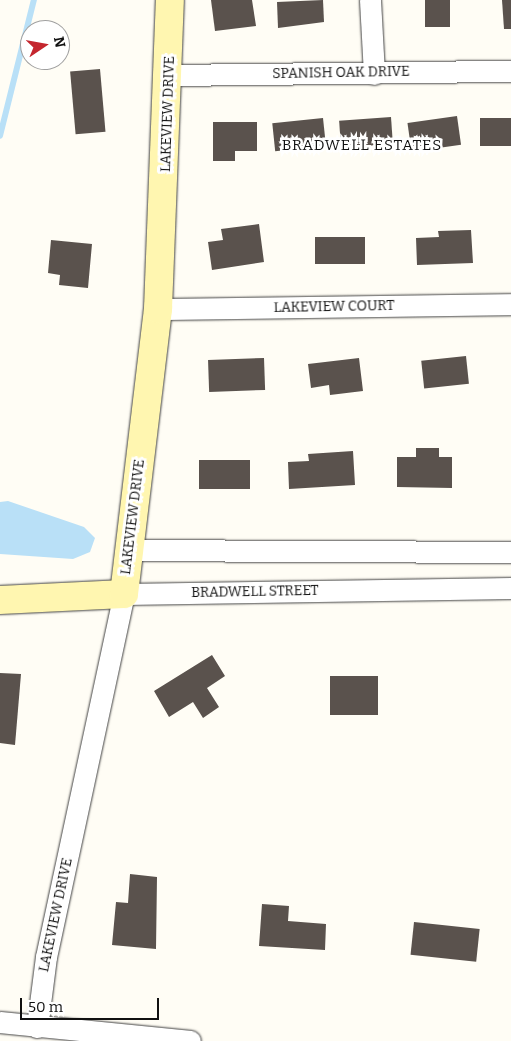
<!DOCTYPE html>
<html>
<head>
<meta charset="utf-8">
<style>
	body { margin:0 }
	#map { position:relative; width:511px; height:1041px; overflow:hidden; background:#fffdf5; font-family:Bitter,serif }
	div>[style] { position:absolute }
	.water>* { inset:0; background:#b9e0f7 }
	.stream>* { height:5.5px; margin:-2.75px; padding:0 2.75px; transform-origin:2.75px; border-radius:2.75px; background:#b9e0f7 }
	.building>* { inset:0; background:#5a524d; transform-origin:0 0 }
	.roads { filter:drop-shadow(0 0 1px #444) drop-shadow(0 0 1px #444) }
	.street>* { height:21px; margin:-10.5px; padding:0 10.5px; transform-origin:10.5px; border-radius:10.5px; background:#fff }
	.secondary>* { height:28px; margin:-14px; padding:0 14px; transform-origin:14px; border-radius:14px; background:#fff6b0 }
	span { translate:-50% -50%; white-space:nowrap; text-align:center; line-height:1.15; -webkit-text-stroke:5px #fff; paint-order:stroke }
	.street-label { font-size:14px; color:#111 }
	.neighbourhood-label { font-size:15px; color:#111; letter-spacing:1px }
	.north { position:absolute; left:20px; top:20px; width:50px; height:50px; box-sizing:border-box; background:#fff; border:1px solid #a0a0a0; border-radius:50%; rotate:78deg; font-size:14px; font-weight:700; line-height:20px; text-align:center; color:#111 }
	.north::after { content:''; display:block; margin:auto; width:18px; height:22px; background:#c4262e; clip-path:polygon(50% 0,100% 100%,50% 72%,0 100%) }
	.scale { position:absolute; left:20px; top:998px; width:139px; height:22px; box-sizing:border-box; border:2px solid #111; border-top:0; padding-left:6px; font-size:15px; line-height:18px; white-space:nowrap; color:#111; -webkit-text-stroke:4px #fff; paint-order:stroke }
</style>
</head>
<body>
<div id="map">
	<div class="water">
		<i style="clip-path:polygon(8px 501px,84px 527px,95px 538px,90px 552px,73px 559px,0 554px,0 502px)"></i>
	</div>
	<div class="stream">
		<i style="left:0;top:136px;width:140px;rotate:-76deg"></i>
	</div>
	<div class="building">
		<i style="clip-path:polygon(211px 0,252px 0,256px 26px,215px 31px)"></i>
		<i style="clip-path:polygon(323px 0,324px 22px,278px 28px,277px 2px)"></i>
		<i style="left:425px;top:0;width:25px;height:27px"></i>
		<i style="clip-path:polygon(502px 0,511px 0,511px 29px,504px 29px)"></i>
		<i style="left:100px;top:69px;width:63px;height:30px;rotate:85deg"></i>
		<i style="left:457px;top:116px;width:29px;height:50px;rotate:82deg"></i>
		<i style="left:391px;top:117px;width:27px;height:52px;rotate:86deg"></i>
		<i style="left:323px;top:118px;width:28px;height:51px;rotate:84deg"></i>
		<i style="left:480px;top:118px;width:31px;height:28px"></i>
		<i style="clip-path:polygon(213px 122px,257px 122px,257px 151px,235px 151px,235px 161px,213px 161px)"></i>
		<i style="clip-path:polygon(259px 224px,264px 262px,212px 270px,208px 242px,223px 240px,221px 229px)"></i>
		<i style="clip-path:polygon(471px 230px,473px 263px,417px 265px,416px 238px,439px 237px,438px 231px)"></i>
		<i style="left:315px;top:237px;width:50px;height:27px"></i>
		<i style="clip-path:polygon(51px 240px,92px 244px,88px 288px,59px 285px,60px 275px,48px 273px)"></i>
		<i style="left:466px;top:356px;width:28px;height:45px;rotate:84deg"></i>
		<i style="left:264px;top:358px;width:32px;height:56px;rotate:88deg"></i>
		<i style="clip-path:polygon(359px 358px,363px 391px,330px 395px,329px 385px,311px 388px,308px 364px)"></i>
		<i style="clip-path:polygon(416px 448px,439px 448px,439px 457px,452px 457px,452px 488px,397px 487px,397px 457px,416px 457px)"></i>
		<i style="clip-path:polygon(353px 451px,355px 485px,289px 489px,288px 462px,309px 461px,308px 454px)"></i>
		<i style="left:199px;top:460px;width:51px;height:29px"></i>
		<i style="clip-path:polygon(212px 655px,225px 676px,207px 688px,219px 707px,203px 718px,193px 702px,169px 717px,154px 691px)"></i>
		<i style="clip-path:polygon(0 673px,21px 674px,15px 745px,0 743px)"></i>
		<i style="left:330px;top:676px;width:48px;height:39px"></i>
		<i style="clip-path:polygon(130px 874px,157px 877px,156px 949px,112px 945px,116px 902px,128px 903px)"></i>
		<i style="clip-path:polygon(262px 904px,289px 906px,288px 921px,326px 924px,325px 950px,259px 946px)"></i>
		<i style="left:414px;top:922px;width:66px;height:33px;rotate:6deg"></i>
	</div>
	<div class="roads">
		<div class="street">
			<i style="left:370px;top:0;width:74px;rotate:86.9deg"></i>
			<i style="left:170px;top:75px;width:341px;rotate:-0.7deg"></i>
			<i style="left:158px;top:309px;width:353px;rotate:-0.8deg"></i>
			<i style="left:128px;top:550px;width:383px;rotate:0.3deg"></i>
			<i style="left:0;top:1022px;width:191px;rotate:5.7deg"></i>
			<i style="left:37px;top:1027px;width:71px;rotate:-82.7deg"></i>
			<i style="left:46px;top:957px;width:371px;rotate:-77.9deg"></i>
			<i style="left:124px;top:594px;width:387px;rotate:-0.9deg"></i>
		</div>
		<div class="secondary">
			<i style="left:0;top:600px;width:124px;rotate:-2.8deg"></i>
			<i style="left:124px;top:594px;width:287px;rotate:-83.2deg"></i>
			<i style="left:158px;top:309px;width:309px;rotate:-87.8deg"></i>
		</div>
	</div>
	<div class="street-label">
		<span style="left:341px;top:73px;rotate:-1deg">SPANISH OAK DRIVE</span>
		<span style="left:168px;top:114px;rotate:-88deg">LAKEVIEW DRIVE</span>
		<span style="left:334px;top:307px;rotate:-1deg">LAKEVIEW COURT</span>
		<span style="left:133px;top:517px;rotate:-83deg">LAKEVIEW DRIVE</span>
		<span style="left:255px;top:592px;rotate:-1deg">BRADWELL STREET</span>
		<span style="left:56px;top:915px;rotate:-78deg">LAKEVIEW DRIVE</span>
	</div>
	<div class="neighbourhood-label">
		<span style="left:362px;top:146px">BRADWELL ESTATES</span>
	</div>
	<div class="north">N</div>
	<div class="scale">50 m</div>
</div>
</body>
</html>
